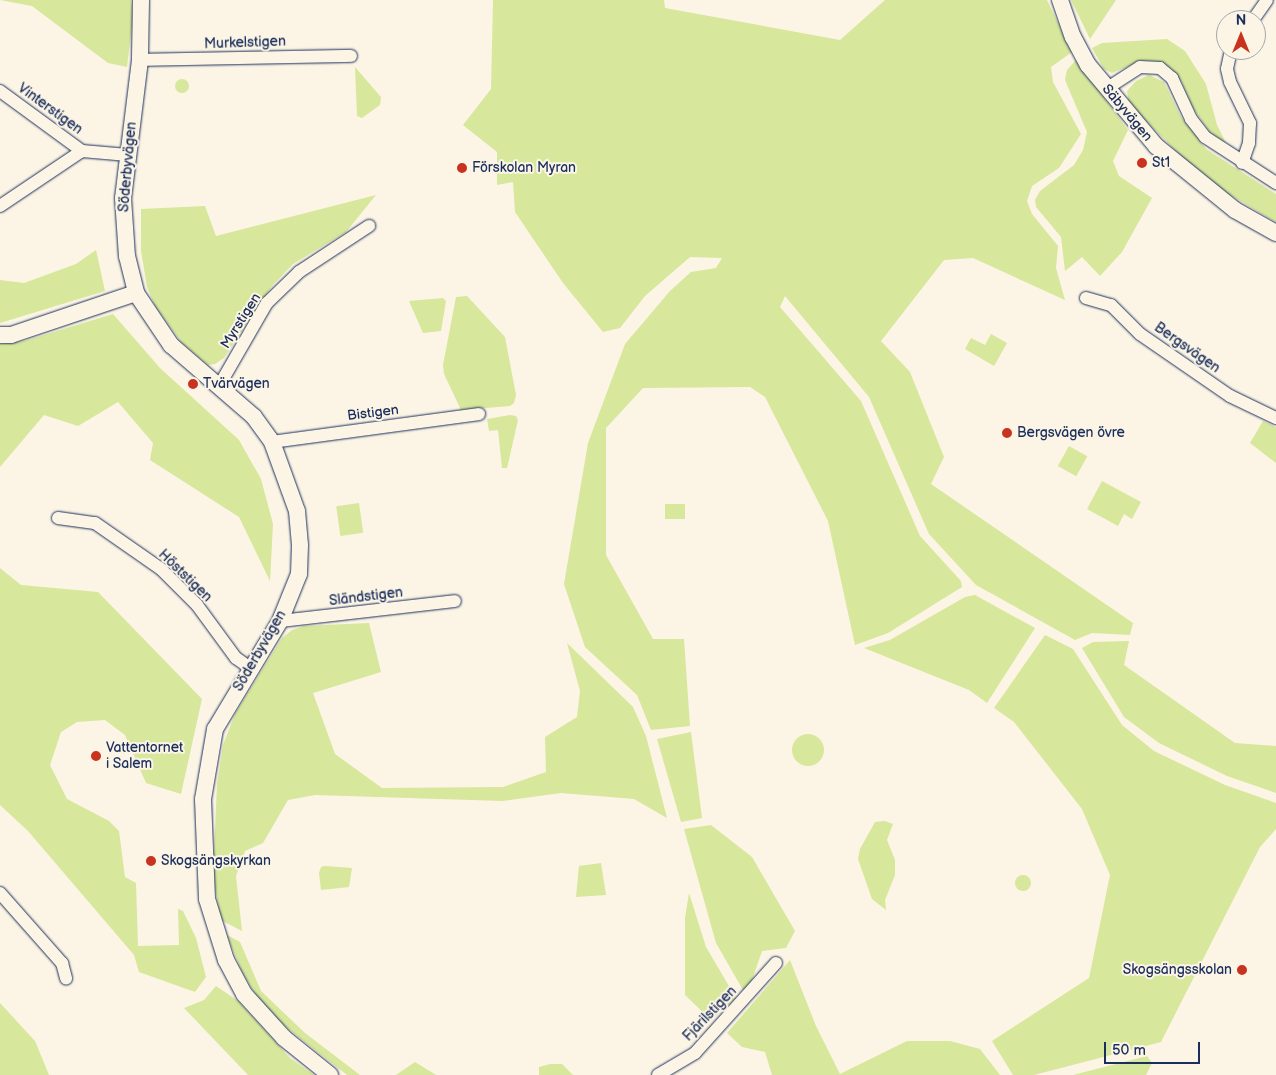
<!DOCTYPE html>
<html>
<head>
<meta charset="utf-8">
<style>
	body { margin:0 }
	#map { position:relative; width:1276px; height:1075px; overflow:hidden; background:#fcf5e5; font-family:"Balsamiq Sans",sans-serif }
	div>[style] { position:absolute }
	.green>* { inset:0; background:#d7e79b; transform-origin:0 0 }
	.round { border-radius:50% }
	.roads { filter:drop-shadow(0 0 1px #1b2f5e) drop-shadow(0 0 1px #1b2f5e) }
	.minor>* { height:12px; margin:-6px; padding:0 6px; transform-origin:6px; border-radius:6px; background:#fcf5e5 }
	.tertiary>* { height:16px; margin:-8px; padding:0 8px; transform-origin:8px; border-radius:8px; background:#fcf5e5 }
	.dots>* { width:14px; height:14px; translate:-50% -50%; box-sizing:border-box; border:2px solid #fcf5e5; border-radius:50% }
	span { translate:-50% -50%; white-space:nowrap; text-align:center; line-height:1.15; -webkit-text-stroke:4px #fcf5e5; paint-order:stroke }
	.street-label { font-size:14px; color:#1b2f5e }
	.poi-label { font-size:14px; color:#1b2f5e }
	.left { translate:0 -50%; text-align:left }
	.right { translate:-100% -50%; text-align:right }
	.north { position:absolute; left:1216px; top:10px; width:50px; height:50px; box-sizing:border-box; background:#fcf5e5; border:1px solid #a2a6af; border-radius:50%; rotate:0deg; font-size:14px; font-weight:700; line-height:20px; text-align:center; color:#1b2f5e }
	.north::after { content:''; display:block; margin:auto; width:18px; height:22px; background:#c8321e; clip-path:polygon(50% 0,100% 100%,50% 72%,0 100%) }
	.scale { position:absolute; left:1104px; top:1042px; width:96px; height:22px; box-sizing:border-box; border:2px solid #1b2f5e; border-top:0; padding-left:6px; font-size:15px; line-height:18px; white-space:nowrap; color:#1b2f5e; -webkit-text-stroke:4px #fcf5e5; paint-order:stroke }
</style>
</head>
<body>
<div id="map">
	<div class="green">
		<i style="clip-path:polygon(0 0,131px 0,133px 18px,127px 67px,108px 63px,32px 6px)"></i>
		<i style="clip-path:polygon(493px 0,664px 0,665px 8px,840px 40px,885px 0,1047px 0,1072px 52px,1051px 67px,1053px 82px,1081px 134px,1059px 168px,1032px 186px,1027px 201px,1032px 214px,1058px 246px,1056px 268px,1065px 300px,973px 258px,944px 260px,881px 341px,910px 372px,944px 457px,931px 484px,1133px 623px,1130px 635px,1092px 633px,1075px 640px,976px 585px,929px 534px,869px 397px,785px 296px,780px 307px,861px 401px,920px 536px,961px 581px,962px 587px,888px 633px,855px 645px,828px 521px,765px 397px,750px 387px,643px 388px,606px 428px,606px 555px,653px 639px,684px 639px,690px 726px,651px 730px,637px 695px,585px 647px,564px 584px,588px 443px,625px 344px,670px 291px,691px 272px,716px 268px,722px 258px,690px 257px,645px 296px,620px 328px,603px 332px,563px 283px,515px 212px,513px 182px,497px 185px,497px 152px,463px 125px,491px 89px)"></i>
		<i style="clip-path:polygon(1071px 0,1116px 0,1090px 39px)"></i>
		<i style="clip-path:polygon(1167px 39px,1185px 51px,1206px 84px,1217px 125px,1228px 147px,1210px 132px,1194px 110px,1181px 81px,1171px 69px,1155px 61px,1141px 61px,1112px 73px,1104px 69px,1092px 48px,1102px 43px)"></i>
		<i style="clip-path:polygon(1076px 60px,1128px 130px,1113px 161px,1119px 176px,1152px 198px,1122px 252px,1100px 276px,1082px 257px,1065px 271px,1061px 237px,1036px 207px,1035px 200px,1040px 191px,1074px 165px,1083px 150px,1087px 132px,1065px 80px,1067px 70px)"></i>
		<i style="clip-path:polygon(355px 67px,381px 97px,380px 105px,362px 118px,357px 116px)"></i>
		<i style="clip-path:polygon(1149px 75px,1164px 82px,1181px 117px,1206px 149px,1276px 194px,1276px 222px,1205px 180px,1129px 104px,1127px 91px,1136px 81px)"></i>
		<i class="round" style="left:175px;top:79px;width:14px;height:14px"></i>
		<i style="clip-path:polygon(376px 195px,346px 232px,293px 264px,271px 287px,224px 358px,215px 364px,208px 365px,182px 343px,155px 306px,147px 287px,141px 251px,141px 209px,205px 206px,216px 236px)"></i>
		<i style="clip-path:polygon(96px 250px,105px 291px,0 323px,0 280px,24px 283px,76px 264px)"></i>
		<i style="clip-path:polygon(467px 296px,505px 337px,516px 395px,514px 403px,510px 406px,461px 410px,444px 374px,443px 365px,456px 297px)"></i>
		<i style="clip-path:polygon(443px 298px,446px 301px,441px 331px,423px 333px,409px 301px)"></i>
		<i style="clip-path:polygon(113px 314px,160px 368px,239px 440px,261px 479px,273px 524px,270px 581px,239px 517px,150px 460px,153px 443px,118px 402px,78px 426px,44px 415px,0 467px,0 344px,24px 341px)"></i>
		<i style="clip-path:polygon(991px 334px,1007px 343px,994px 366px,965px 349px,971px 338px,985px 345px)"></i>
		<i style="clip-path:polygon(510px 415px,516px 416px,518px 420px,507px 468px,502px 468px,498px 430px,489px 431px,487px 419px)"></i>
		<i style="clip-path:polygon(1263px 421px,1276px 427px,1276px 463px,1250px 443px)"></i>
		<i style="left:1069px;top:446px;width:21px;height:23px;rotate:29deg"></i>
		<i style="clip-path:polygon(1102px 481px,1141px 502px,1132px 519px,1124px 514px,1118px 526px,1087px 509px)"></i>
		<i style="left:359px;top:503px;width:30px;height:23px;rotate:82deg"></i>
		<i style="left:665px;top:504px;width:20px;height:15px"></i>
		<i style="clip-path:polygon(0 568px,21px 585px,98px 592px,202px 699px,181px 794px,146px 783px,125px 735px,105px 720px,77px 722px,61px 732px,50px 765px,67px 799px,109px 821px,119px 831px,125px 877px,136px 883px,138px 946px,179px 945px,178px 909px,183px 911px,196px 938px,206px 977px,195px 992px,139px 972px,134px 955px,28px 831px,0 805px)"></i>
		<i style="clip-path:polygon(975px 595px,1035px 628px,987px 703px,969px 690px,864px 648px,890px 640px,965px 597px)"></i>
		<i style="clip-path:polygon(369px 623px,381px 672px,313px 693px,335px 754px,382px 788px,503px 787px,546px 772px,545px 737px,577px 717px,580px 691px,567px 643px,633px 707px,646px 736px,667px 818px,634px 799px,561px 793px,503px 801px,315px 795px,288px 800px,263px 843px,245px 851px,236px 876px,242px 931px,221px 920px,213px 878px,217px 784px,223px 745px,235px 714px,282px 638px,292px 630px,304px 626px)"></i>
		<i style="clip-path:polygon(1045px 635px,1073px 649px,1122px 725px,1154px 751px,1225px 785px,1276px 803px,1276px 829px,1260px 847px,1161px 1042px,1034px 1075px,1013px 1075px,992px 1041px,1089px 978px,1110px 875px,1082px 809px,1014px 722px,994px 708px)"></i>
		<i style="clip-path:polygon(1129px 641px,1124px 665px,1235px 743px,1276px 746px,1276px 793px,1227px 776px,1159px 743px,1124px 717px,1082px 648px,1093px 642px)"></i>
		<i style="clip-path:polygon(691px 732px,702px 818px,681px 822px,657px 739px)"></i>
		<i class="round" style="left:792px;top:734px;width:32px;height:32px"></i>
		<i style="clip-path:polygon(885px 821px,893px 824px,887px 840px,895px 860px,895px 875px,885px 900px,886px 910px,872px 899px,858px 859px,860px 849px,875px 822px)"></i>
		<i style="clip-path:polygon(711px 825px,752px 857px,795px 931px,786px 948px,762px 951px,750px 986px,743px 990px,716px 943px,684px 829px)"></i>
		<i style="clip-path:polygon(601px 863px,606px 895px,576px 897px,579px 866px)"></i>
		<i style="clip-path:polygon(325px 866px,352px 868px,349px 887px,321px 890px,319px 873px,321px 867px)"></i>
		<i class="round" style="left:1015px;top:875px;width:16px;height:16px"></i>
		<i style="clip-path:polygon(689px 893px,706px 947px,736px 998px,711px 1020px,685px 995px,685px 918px)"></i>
		<i style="clip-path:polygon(227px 935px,240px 942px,261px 991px,305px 1033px,360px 1075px,347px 1075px,282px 1024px,257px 997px,242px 972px)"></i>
		<i style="clip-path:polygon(790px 960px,816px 1026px,840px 1074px,907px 1041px,950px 1041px,980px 1049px,1000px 1075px,772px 1075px,765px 1052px,742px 1047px,727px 1033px)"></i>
		<i style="clip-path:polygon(216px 986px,238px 1001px,290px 1058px,314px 1075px,248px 1075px,184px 1008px,204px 1000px)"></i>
		<i style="clip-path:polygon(0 1003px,35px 1041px,49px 1075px,0 1075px)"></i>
		<i style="clip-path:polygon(1147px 1056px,1152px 1063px,1146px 1075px,1073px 1075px)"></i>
		<i style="clip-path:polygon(415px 1062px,436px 1075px,396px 1075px)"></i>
		<i style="clip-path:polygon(550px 1064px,562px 1064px,573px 1075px,539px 1075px,539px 1067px)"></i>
	</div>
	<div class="roads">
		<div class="minor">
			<i style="left:1253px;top:20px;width:24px;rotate:-55deg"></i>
			<i style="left:1231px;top:50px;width:19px;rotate:102deg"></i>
			<i style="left:1227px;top:69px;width:13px;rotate:77deg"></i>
			<i style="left:1230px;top:82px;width:46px;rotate:64deg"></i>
			<i style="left:1250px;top:123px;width:20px;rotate:93deg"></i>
			<i style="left:1249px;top:143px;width:21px;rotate:109deg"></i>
			<i style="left:140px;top:60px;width:211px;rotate:-1.1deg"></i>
			<i style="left:1106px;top:89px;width:40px;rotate:-32.9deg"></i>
			<i style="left:1140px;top:67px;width:20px;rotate:3deg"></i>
			<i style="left:1160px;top:68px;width:16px;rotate:40deg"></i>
			<i style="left:1172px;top:78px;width:45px;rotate:65.1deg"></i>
			<i style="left:1191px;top:119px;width:23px;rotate:52deg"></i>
			<i style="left:1205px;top:137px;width:85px;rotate:32.9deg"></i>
			<i style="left:0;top:91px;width:102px;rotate:36.2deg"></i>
			<i style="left:82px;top:151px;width:46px;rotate:5deg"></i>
			<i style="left:0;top:206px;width:99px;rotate:-33.9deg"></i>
			<i style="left:1086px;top:298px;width:26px;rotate:16deg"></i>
			<i style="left:1111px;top:305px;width:41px;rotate:45deg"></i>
			<i style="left:1140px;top:334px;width:109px;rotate:34.6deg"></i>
			<i style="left:1230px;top:396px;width:51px;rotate:25.6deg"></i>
			<i style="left:219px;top:386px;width:96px;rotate:-60deg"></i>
			<i style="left:267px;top:303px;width:45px;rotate:-44.1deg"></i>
			<i style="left:299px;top:272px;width:84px;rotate:-33.3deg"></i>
			<i style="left:272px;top:442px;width:209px;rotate:-7.7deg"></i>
			<i style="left:58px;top:518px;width:37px;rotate:8deg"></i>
			<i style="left:95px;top:523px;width:80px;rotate:34.9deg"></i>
			<i style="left:161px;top:569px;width:51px;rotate:45deg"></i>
			<i style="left:197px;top:605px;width:66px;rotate:53.7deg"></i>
			<i style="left:236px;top:658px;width:16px;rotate:35deg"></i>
			<i style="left:280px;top:621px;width:176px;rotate:-6.5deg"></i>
			<i style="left:0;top:893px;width:94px;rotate:48.5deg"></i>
			<i style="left:62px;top:963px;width:16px;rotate:75deg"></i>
			<i style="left:658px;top:1075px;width:43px;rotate:-30.7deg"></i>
			<i style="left:695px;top:1053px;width:121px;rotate:-48deg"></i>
		</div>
		<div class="tertiary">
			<i style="left:141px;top:0;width:60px;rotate:91deg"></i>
			<i style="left:140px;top:60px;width:139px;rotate:97deg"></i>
			<i style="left:123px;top:198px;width:58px;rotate:86.1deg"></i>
			<i style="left:127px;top:256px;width:38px;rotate:76deg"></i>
			<i style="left:136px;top:293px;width:63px;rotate:56.1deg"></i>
			<i style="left:171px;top:345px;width:110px;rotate:40.9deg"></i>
			<i style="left:254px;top:417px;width:31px;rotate:54deg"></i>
			<i style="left:272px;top:442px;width:73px;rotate:70.1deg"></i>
			<i style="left:297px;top:511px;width:34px;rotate:85deg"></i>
			<i style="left:300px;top:545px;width:29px;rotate:92deg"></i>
			<i style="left:299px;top:574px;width:51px;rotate:112deg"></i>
			<i style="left:280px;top:621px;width:126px;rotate:121deg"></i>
			<i style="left:215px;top:729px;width:71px;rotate:99.7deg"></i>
			<i style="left:203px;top:799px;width:100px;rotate:87.7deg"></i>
			<i style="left:207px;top:899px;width:64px;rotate:72.7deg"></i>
			<i style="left:226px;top:960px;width:38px;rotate:62deg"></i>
			<i style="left:244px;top:994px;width:59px;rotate:47.7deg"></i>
			<i style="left:284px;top:1038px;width:59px;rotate:38.8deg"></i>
			<i style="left:1060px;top:0;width:39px;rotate:71deg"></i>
			<i style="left:1073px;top:37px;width:32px;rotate:62deg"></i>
			<i style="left:1088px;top:65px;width:106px;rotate:50deg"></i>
			<i style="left:1156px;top:146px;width:102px;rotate:39deg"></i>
			<i style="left:1235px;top:210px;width:47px;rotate:29.3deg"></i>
			<i style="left:0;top:335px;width:11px"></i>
			<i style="left:11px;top:335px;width:132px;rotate:-18.6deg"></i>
		</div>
	</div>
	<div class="dots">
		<i style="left:1142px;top:163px;background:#c8321e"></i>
		<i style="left:462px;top:168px;background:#c8321e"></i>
		<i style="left:193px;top:384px;background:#c8321e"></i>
		<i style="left:1007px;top:433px;background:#c8321e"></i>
		<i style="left:96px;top:756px;background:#c8321e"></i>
		<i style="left:151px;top:861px;background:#c8321e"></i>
		<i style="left:1242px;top:970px;background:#c8321e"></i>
	</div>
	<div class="street-label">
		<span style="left:245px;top:43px;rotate:-2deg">Murkelstigen</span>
		<span style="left:50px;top:109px;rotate:36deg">Vinterstigen</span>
		<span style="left:1127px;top:113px;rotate:50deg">Säbyvägen</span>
		<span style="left:128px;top:167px;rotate:-85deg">Söderbyvägen</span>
		<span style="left:241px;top:321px;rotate:-58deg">Myrstigen</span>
		<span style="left:1187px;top:348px;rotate:35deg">Bergsvägen</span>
		<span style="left:373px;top:413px;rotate:-7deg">Bistigen</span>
		<span style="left:185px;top:576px;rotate:44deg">Höststigen</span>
		<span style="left:366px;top:597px;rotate:-7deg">Sländstigen</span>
		<span style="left:260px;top:651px;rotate:-60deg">Söderbyvägen</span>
		<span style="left:710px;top:1014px;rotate:-46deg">Fjärilstigen</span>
	</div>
	<div class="poi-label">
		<span class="left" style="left:1152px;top:163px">St1</span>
		<span class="left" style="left:472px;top:168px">Förskolan Myran</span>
		<span class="left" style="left:203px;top:384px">Tvärvägen</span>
		<span class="left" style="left:1017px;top:433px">Bergsvägen övre</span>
		<span class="left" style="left:106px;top:756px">Vattentornet<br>i Salem</span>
		<span class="left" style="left:161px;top:861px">Skogsängskyrkan</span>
		<span class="right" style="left:1232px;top:970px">Skogsängsskolan</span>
	</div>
	<div class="north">N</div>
	<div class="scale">50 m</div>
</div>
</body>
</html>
